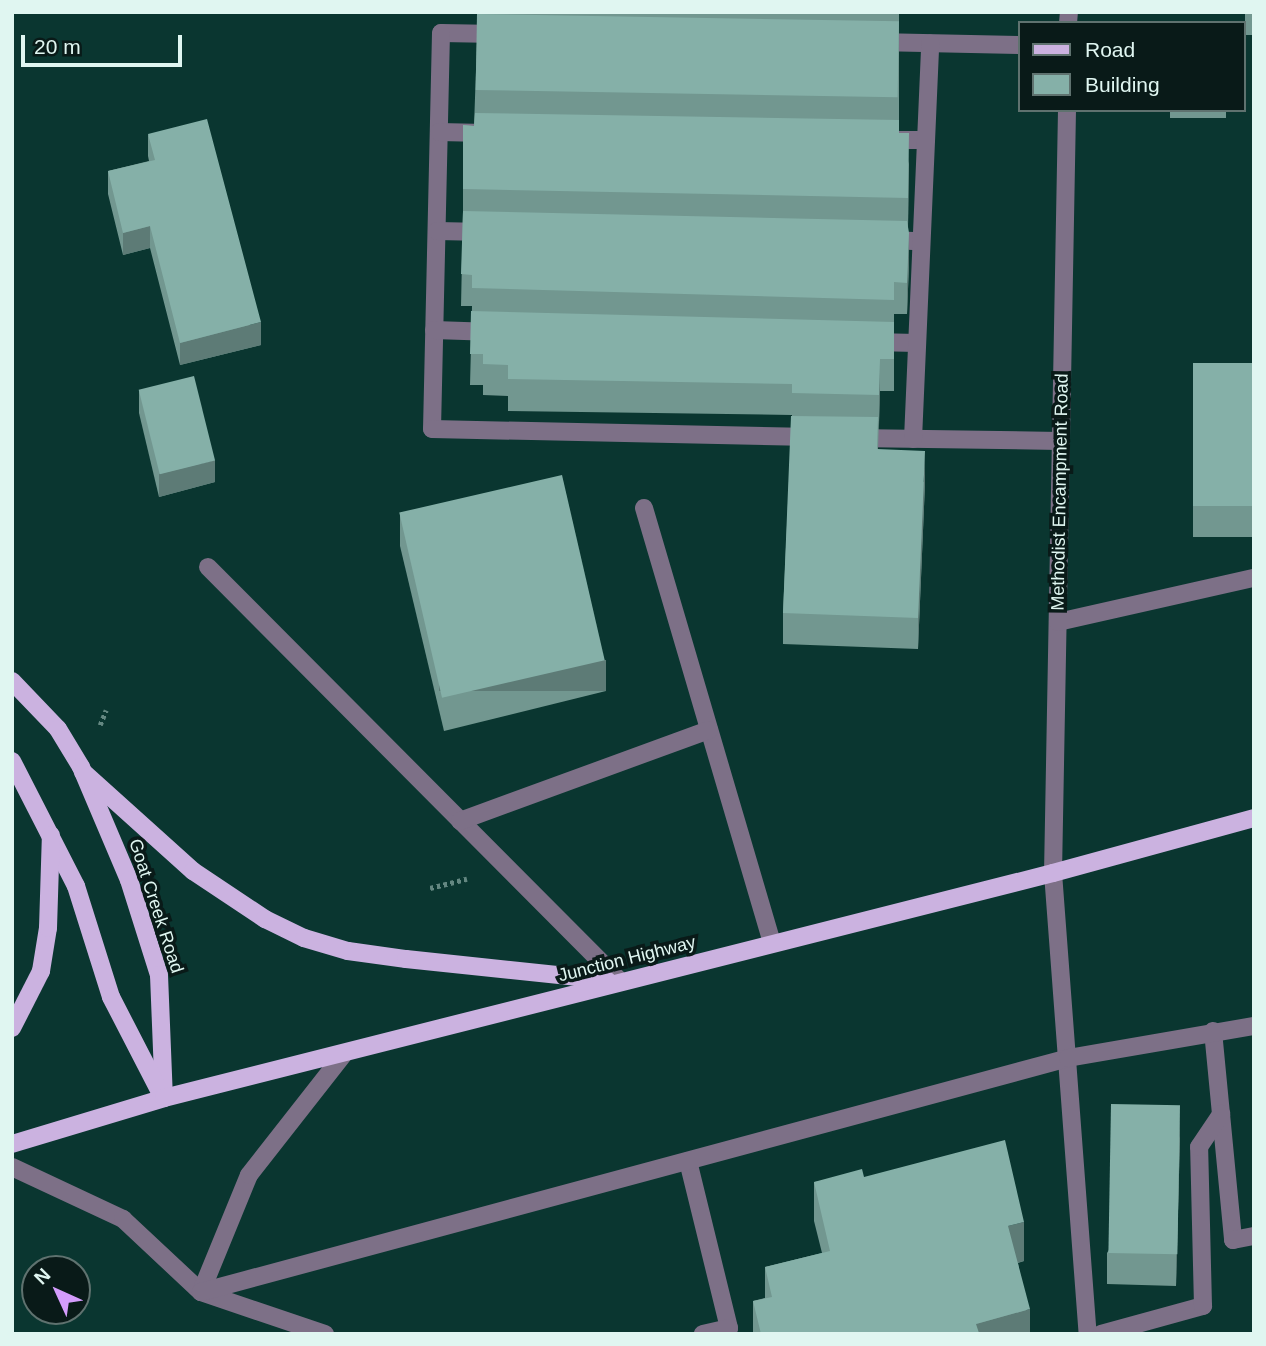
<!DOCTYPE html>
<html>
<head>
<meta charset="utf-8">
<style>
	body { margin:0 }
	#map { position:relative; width:1266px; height:1346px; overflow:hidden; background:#0a3630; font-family:Arial,sans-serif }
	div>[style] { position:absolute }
	.path>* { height:4.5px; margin-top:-2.25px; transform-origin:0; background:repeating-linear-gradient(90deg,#648781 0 3.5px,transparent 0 7px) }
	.minor>* { height:18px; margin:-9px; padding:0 9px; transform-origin:9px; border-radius:9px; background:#7d7087 }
	.major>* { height:18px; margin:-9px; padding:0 9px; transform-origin:9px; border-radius:9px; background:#cbb2e0 }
	.wall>* { inset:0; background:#729790; transform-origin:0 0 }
	.shaded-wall>* { inset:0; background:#5d7b76; transform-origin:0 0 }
	.building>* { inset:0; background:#85b0a8; transform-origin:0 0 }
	span { translate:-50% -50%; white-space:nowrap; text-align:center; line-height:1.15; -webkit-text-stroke:7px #091a18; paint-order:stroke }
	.street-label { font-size:18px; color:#e0f6f1 }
	.frame { position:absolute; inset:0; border:14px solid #e0f6f1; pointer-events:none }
	.legend { position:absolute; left:1018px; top:21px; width:228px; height:91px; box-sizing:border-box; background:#091a18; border:2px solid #5f726f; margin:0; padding:9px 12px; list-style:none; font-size:21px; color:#e0f6f1 }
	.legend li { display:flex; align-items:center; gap:14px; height:35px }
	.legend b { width:35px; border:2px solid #5f726f }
	.north { position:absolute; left:21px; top:1255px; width:70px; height:70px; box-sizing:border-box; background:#091a18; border:2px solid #5f726f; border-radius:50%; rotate:315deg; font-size:19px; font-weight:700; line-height:28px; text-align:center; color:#e0f6f1 }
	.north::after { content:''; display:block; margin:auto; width:24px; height:32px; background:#d49cfc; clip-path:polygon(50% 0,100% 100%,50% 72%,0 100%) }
	.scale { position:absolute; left:21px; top:35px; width:161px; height:32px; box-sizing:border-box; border:4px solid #e0f6f1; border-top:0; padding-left:9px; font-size:21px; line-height:24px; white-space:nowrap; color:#e0f6f1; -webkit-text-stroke:5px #091a18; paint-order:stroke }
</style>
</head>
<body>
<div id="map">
	<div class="path">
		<i style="left:100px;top:725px;width:16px;rotate:-68deg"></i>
		<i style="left:430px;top:888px;width:38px;rotate:-14deg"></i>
	</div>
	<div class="minor">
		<i style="left:1068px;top:23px;width:11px;rotate:-85deg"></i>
		<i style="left:498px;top:34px;width:57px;rotate:-179deg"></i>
		<i style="left:441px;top:33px;width:396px;rotate:91.3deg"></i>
		<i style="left:432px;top:429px;width:380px;rotate:1.2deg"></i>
		<i style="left:876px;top:42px;width:143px;rotate:1.2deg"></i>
		<i style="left:1067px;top:110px;width:763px;rotate:91.05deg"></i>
		<i style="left:1053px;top:873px;width:462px;rotate:85.7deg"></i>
		<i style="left:439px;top:132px;width:46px;rotate:1.2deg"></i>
		<i style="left:887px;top:140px;width:39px"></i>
		<i style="left:437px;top:231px;width:49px;rotate:1.2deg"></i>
		<i style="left:885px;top:240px;width:36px;rotate:2deg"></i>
		<i style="left:434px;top:330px;width:60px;rotate:1.9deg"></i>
		<i style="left:872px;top:342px;width:45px;rotate:1.3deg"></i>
		<i style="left:854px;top:438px;width:206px;rotate:0.8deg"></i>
		<i style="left:913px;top:439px;width:396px;rotate:-87.5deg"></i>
		<i style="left:644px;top:508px;width:453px;rotate:73.6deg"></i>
		<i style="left:208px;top:567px;width:585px;rotate:45.14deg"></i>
		<i style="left:1058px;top:622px;width:201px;rotate:-12.7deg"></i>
		<i style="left:460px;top:821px;width:265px;rotate:-20.1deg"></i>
		<i style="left:1213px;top:1031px;width:210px;rotate:84.5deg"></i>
		<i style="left:1233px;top:1240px;width:21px;rotate:-11deg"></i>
		<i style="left:688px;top:1161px;width:172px;rotate:76.2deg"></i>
		<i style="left:729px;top:1328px;width:27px;rotate:167deg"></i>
		<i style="left:12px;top:1167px;width:123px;rotate:25.1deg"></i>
		<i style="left:123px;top:1219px;width:107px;rotate:43.1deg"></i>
		<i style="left:201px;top:1292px;width:126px;rotate:-67.7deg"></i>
		<i style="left:249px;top:1175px;width:154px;rotate:-51.9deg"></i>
		<i style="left:325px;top:1334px;width:131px;rotate:-161.3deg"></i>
		<i style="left:201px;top:1292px;width:898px;rotate:-15.1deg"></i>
		<i style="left:1068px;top:1058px;width:189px;rotate:-9.8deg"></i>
		<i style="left:1101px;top:1334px;width:106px;rotate:-15.4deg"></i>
		<i style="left:1203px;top:1306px;width:159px;rotate:-91.4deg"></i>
		<i style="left:1199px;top:1147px;width:40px;rotate:-56deg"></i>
	</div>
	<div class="major">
		<i style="left:12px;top:681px;width:66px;rotate:46.2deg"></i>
		<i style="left:58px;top:729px;width:44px;rotate:58.8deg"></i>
		<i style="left:81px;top:767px;width:123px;rotate:67deg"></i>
		<i style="left:129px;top:880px;width:100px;rotate:72.5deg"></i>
		<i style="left:159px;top:975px;width:123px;rotate:87.7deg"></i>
		<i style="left:12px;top:761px;width:140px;rotate:62.9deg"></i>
		<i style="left:76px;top:886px;width:116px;rotate:72.5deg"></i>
		<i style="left:111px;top:997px;width:107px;rotate:62.7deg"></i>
		<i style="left:83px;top:772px;width:148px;rotate:42deg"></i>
		<i style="left:193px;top:871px;width:87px;rotate:33.7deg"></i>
		<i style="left:265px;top:919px;width:43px;rotate:26deg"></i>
		<i style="left:304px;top:938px;width:46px;rotate:16.5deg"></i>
		<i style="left:348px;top:951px;width:59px;rotate:7.9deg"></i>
		<i style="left:406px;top:959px;width:202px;rotate:6deg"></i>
		<i style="left:12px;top:1028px;width:64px;rotate:-63deg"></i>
		<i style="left:41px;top:971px;width:44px;rotate:-80.8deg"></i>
		<i style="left:48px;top:928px;width:93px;rotate:-88.2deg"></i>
		<i style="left:12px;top:1144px;width:159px;rotate:-16.8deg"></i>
		<i style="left:164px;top:1098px;width:917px;rotate:-14.2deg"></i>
		<i style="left:1053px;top:873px;width:208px;rotate:-15.3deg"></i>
	</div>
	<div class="wall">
		<i style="clip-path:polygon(478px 12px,899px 12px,899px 133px,909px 164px,908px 225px,909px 264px,907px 314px,894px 314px,894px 391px,880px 391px,878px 449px,925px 483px,918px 649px,783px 644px,783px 613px,792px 415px,508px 411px,508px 396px,483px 395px,483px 385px,470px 385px,472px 306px,461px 306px,463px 211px,463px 125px,474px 126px)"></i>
		<i style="left:1245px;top:12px;width:9px;height:23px"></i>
		<i style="left:1170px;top:110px;width:56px;height:8px"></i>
		<i style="clip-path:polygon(148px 134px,261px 345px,180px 365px,150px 248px,123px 255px,108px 194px,108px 171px,149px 161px,148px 156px)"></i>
		<i style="left:1193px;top:363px;width:61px;height:174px"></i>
		<i style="clip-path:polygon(139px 390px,215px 482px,159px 497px,139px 413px)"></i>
		<i style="clip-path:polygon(400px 515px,606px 691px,444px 731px,400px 546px)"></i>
		<i style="clip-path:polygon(1180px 1137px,1176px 1286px,1107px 1284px,1107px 1253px)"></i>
		<i style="clip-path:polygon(864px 1177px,1024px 1261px,1018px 1263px,1030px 1334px,753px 1334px,753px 1301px,765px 1298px,765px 1267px,822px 1253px,814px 1221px,814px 1182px)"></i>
	</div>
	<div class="shaded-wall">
		<i style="clip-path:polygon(909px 133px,909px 164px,908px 229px,908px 198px)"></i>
		<i style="clip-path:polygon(150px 226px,150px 248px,123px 255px,123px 233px)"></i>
		<i style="clip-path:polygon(909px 233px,909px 264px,907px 314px,907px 283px)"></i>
		<i style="clip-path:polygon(261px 322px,261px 345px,180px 365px,180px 343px)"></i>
		<i style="clip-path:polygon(880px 359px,880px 391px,879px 426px,879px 395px)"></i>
		<i style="clip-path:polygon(925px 451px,925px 483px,918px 649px,918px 618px)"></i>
		<i style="clip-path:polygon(215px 460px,215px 482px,159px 497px,159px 474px)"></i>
		<i style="left:606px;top:660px;width:31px;height:167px;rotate:90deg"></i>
		<i style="clip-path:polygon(1180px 1105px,1180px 1137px,1176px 1286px,1176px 1254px)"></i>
		<i style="clip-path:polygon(1024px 1222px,1024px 1261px,1008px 1265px,1008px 1226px)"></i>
		<i style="clip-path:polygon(1030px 1309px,1030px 1334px,976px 1334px,976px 1324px)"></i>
	</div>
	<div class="building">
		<i style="left:477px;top:14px;width:422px;height:76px;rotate:1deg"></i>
		<i style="clip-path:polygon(475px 113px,899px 120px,899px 133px,909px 133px,908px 198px,463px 189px,463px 125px,474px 126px)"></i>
		<i style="clip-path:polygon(207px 119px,261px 322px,180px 343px,150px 226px,123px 233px,108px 171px,155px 160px,148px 134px)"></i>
		<i style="clip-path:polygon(463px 211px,907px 221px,909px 233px,907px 283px,894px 282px,894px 300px,472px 288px,472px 275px,461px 274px)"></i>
		<i style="clip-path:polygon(471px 311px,894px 322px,894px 359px,880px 359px,879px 395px,792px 393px,792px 384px,508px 379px,508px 365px,483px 364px,483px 354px,470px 354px)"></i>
		<i style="left:1193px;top:363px;width:61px;height:143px"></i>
		<i style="left:194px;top:376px;width:87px;height:57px;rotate:76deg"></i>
		<i style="clip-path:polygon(791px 416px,878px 417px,877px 449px,925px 451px,918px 618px,783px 613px)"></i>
		<i style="left:562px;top:475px;width:190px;height:167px;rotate:77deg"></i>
		<i style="left:1111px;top:1104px;width:69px;height:149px;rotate:1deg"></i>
		<i style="clip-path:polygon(1005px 1140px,1024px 1222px,1008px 1226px,1030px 1309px,976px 1324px,979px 1333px,977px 1334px,761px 1334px,753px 1301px,772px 1297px,765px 1267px,830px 1251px,814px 1182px,862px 1169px,864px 1177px)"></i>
	</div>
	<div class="street-label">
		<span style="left:1060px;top:492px;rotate:-89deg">Methodist Encampment Road</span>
		<span style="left:156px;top:906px;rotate:72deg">Goat Creek Road</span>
		<span style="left:627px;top:959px;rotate:-14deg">Junction Highway</span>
	</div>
	<div class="frame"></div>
	<ul class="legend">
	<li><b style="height:9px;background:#cbb2e0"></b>Road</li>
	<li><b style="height:19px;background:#85b0a8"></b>Building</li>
	</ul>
	<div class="north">N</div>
	<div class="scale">20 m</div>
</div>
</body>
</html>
